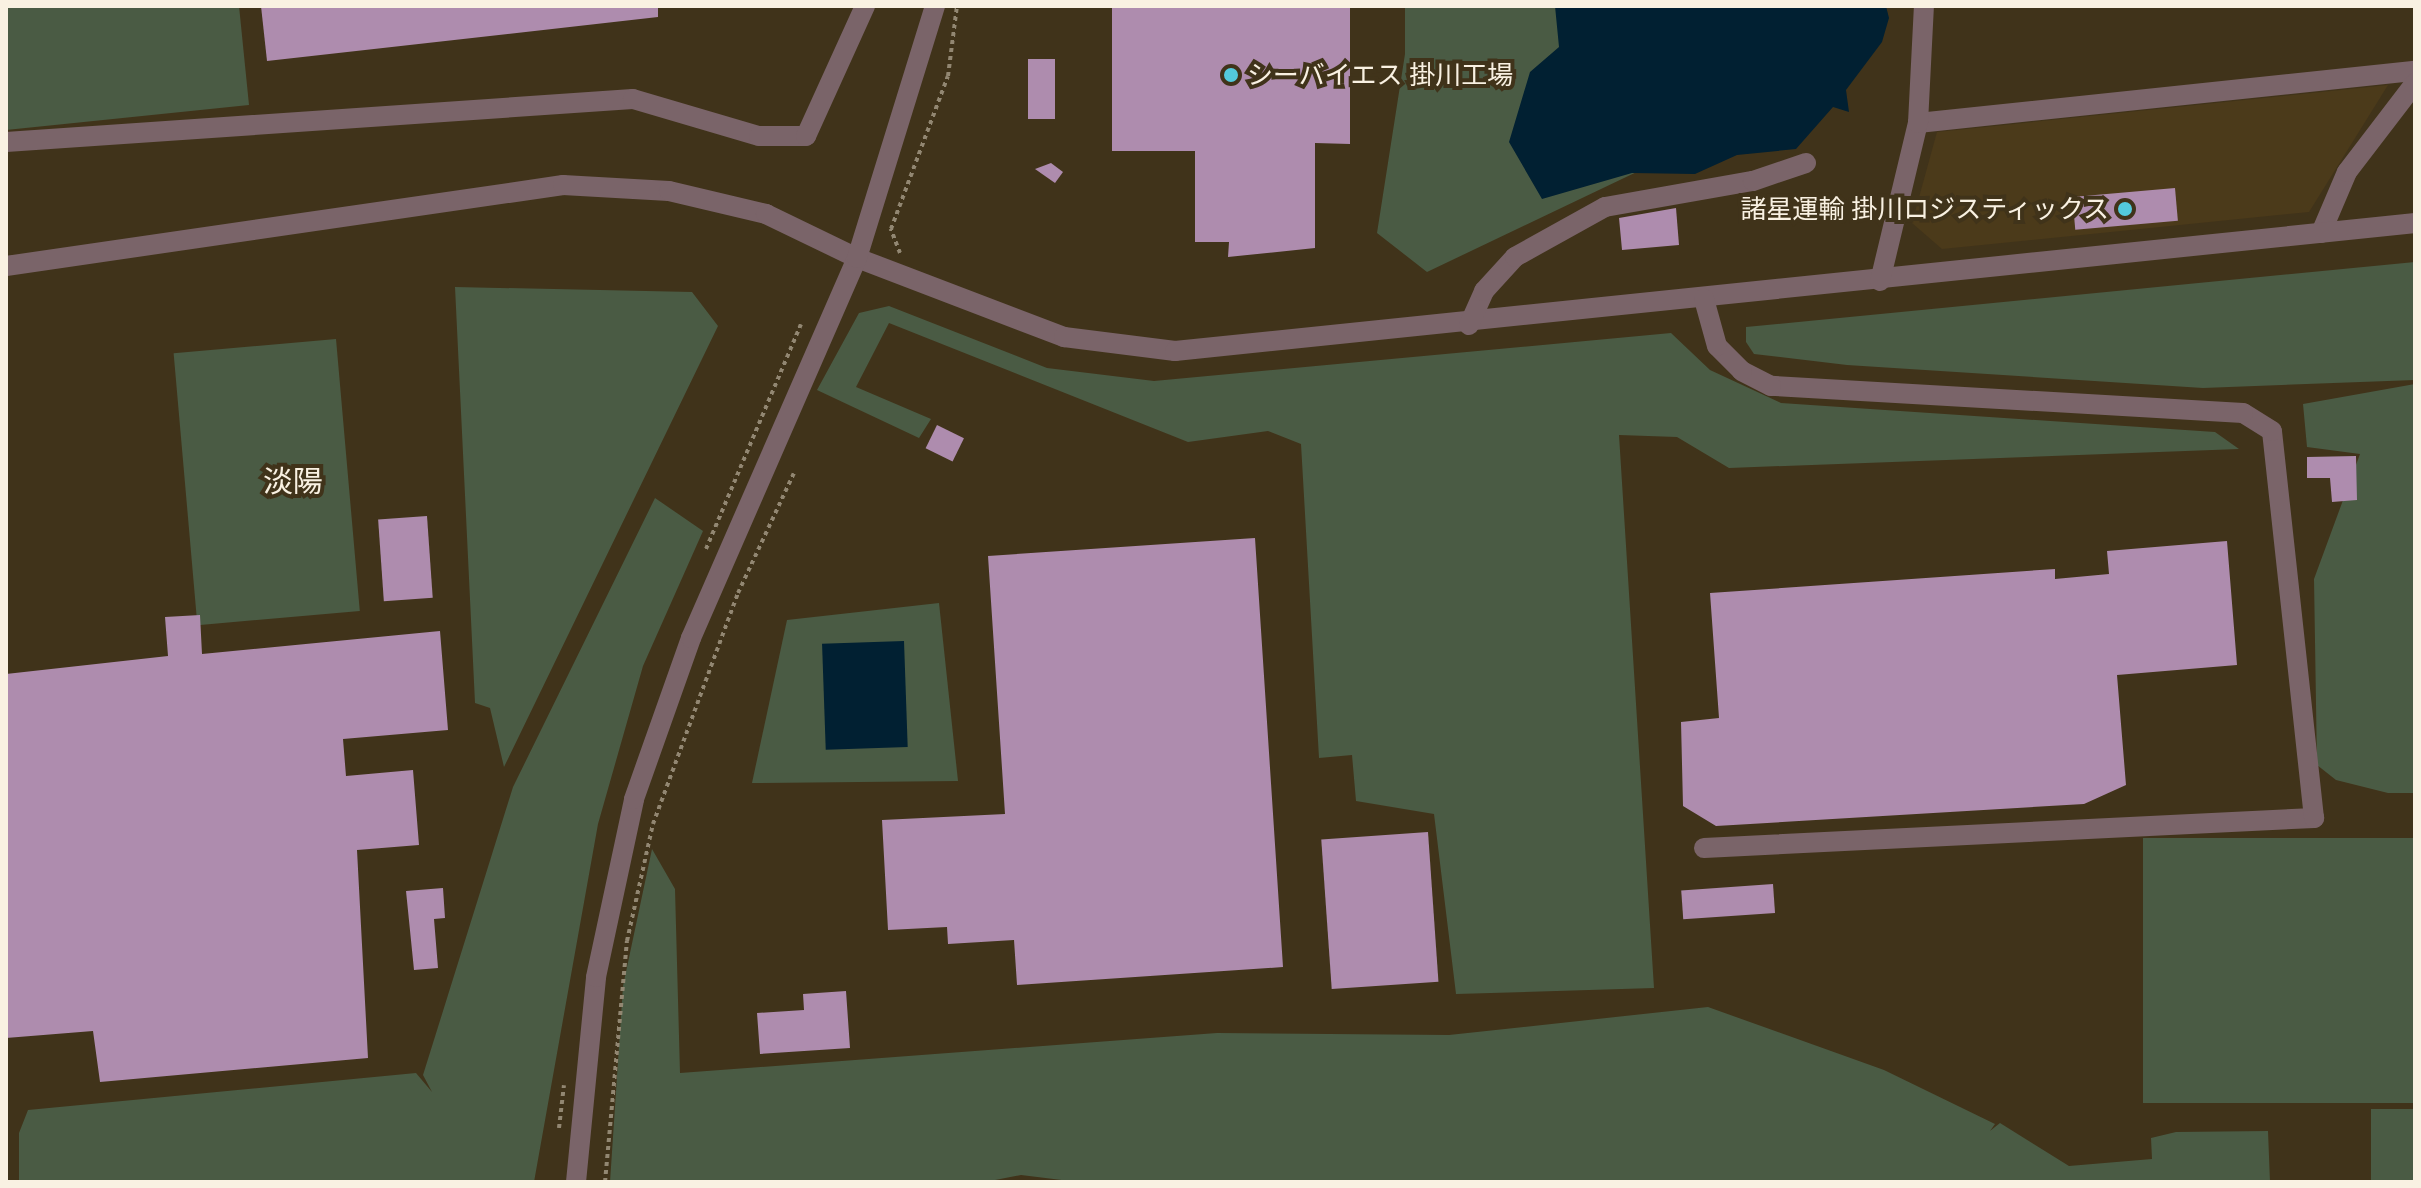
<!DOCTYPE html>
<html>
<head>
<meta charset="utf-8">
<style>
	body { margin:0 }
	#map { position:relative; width:2421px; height:1188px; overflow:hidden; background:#40331a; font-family:Lora,"Noto Sans JP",serif }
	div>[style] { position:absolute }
	.built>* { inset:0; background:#4b3a1a }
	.green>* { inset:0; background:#4a5b44; transform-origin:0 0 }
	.water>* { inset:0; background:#012032; transform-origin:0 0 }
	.building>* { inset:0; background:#ae8cae; transform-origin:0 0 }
	.path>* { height:4px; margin-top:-2px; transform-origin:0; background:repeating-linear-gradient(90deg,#928772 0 4px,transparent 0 8px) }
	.minor>* { height:20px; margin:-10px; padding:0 10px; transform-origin:10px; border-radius:10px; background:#7a6469 }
	.dots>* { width:22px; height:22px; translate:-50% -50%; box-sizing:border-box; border:4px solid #40331a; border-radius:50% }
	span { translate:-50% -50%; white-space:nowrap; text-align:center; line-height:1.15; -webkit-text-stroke:8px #40331a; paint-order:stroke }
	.poi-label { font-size:26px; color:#f9f1e2 }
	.left { translate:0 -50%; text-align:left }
	.right { translate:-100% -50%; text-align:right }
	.quarter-label { font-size:30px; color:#f9f1e2 }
	.frame { position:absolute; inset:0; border:8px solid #f9f1e2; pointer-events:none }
</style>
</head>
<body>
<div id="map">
	<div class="built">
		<i style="clip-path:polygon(2388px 85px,2309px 212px,1942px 249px,1912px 223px,1937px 132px)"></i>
	</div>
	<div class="green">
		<i style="clip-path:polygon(6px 6px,239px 6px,249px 105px,6px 130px)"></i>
		<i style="clip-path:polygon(1405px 6px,1731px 6px,1689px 147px,1427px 272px,1377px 233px,1405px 54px)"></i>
		<i style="clip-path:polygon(2415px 262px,2415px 380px,2203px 388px,1847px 365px,1754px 354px,1746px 342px,1746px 327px)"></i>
		<i style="clip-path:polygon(455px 287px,692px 292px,718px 326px,504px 767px,490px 708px,475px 703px)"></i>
		<i style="clip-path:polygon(889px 306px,1047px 368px,1154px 381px,1671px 333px,1710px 370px,1781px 403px,2215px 432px,2239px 449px,1729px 468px,1677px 437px,1619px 435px,1654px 988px,1456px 994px,1434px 814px,1356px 801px,1352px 755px,1319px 758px,1301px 444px,1268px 431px,1188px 442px,889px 323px,856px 387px,931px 419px,919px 438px,817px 390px,859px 313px)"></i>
		<i style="left:336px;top:339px;width:273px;height:163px;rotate:85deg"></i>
		<i style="clip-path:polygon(2415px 384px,2415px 793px,2388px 793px,2336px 780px,2317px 765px,2314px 579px,2360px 454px,2307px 447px,2303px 404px)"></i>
		<i style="clip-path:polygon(655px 498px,703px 531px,643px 666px,598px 824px,534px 1182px,19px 1182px,19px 1133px,28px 1110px,416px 1073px,432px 1092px,423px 1075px,513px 787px)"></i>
		<i style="clip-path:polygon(939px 603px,958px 781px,752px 783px,787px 620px)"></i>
		<i style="left:2415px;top:838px;width:265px;height:272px;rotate:90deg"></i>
		<i style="clip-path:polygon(652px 849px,675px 889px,680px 1073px,1217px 1033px,1449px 1035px,1708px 1007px,1884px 1070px,1995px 1124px,1990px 1131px,2000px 1123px,2069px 1166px,2152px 1159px,2151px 1138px,2176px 1132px,2268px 1131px,2270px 1182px,1078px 1182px,1021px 1175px,985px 1182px,610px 1182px,623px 986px)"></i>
		<i style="left:2415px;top:1109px;width:73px;height:44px;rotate:90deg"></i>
	</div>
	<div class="water">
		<i style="clip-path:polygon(1555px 6px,1886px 6px,1889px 18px,1882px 42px,1846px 90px,1849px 112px,1833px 107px,1796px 149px,1737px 155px,1695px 174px,1632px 173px,1542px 199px,1509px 142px,1530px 72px,1559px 47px)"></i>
		<i style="left:904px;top:641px;width:106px;height:82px;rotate:88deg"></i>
	</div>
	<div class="building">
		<i style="clip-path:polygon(261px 6px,658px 6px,658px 17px,267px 61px)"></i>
		<i style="clip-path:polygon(1112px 6px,1350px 6px,1350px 144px,1315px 143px,1315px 248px,1228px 257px,1229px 242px,1195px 242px,1195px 151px,1112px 151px)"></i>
		<i style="left:1028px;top:59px;width:27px;height:60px"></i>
		<i style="clip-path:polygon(1051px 163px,1063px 172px,1055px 183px,1035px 169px)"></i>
		<i style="left:2175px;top:188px;width:33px;height:103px;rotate:85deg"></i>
		<i style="clip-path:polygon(1676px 208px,1679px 245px,1622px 250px,1619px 218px)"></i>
		<i style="left:937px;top:425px;width:30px;height:26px;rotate:26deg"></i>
		<i style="clip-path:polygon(2356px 456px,2357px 500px,2332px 502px,2330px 478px,2307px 478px,2307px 457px)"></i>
		<i style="left:427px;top:516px;width:82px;height:49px;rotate:86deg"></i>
		<i style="clip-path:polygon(1255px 538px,1283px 967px,1017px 985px,1014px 940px,948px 944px,947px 927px,888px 930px,882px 820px,1005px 814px,988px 556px)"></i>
		<i style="clip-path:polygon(2227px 541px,2237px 665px,2117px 675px,2126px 785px,2084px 804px,1716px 826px,1683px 806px,1681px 722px,1719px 718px,1710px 593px,2055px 569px,2055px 579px,2109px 574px,2107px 551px)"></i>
		<i style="clip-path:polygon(200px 615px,202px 654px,440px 631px,448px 730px,343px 739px,346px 776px,413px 770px,419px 845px,357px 850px,368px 1058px,100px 1082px,93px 1031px,6px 1038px,6px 674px,168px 656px,165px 617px)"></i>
		<i style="left:1428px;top:832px;width:150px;height:107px;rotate:86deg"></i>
		<i style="left:1773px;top:884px;width:29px;height:92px;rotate:86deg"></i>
		<i style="clip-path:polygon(443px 888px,445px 918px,434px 919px,438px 968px,414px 970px,406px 891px)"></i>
		<i style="clip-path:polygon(846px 991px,850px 1048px,760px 1054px,757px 1013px,804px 1010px,803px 994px)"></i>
	</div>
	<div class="path">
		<i style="left:900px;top:253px;width:26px;rotate:-111deg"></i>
		<i style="left:891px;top:229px;width:163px;rotate:-69.6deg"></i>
		<i style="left:948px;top:76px;width:71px;rotate:-82.7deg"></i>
		<i style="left:706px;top:549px;width:244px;rotate:-67.1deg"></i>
		<i style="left:559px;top:1128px;width:43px;rotate:-83.4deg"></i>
		<i style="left:605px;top:1182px;width:242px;rotate:-84.8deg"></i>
		<i style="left:627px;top:941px;width:120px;rotate:-77.5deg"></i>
		<i style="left:653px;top:824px;width:246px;rotate:-69.8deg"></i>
		<i style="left:738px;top:593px;width:132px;rotate:-65deg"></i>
	</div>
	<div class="minor">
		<i style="left:1918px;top:123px;width:500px;rotate:-6deg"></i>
		<i style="left:6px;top:142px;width:628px;rotate:-3.92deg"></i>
		<i style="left:633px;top:99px;width:131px;rotate:16.4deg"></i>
		<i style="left:759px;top:136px;width:47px"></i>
		<i style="left:806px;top:136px;width:143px;rotate:-65.6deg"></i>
		<i style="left:2321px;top:233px;width:66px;rotate:-66.9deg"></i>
		<i style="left:2347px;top:172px;width:112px;rotate:-52.6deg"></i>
		<i style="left:6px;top:266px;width:563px;rotate:-8.27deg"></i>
		<i style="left:563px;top:185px;width:106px;rotate:3.2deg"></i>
		<i style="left:669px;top:191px;width:100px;rotate:13.3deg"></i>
		<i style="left:766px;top:214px;width:101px;rotate:25.8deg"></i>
		<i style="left:857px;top:258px;width:222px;rotate:20.9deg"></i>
		<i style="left:1064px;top:337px;width:112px;rotate:7.2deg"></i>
		<i style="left:1175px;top:351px;width:1247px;rotate:-5.89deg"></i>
		<i style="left:1880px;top:281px;width:163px;rotate:-76.5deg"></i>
		<i style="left:1918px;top:123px;width:117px;rotate:-87.1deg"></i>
		<i style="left:1469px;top:325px;width:37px;rotate:-66deg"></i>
		<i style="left:1484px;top:291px;width:46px;rotate:-47.6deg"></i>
		<i style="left:1515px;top:257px;width:103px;rotate:-29.1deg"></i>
		<i style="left:1605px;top:207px;width:150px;rotate:-10deg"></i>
		<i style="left:1753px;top:181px;width:56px;rotate:-18.8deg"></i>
		<i style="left:1704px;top:848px;width:611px;rotate:-2.82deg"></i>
		<i style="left:2314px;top:818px;width:389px;rotate:-96.2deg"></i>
		<i style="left:2272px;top:431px;width:34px;rotate:-148deg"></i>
		<i style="left:2243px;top:413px;width:473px;rotate:-176.7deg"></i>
		<i style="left:1771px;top:386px;width:33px;rotate:-153deg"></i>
		<i style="left:1742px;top:371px;width:35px;rotate:-135deg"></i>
		<i style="left:1717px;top:346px;width:49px;rotate:-105.5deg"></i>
		<i style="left:576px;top:1182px;width:206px;rotate:-84.4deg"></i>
		<i style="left:596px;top:977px;width:182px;rotate:-77.9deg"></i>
		<i style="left:634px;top:799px;width:171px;rotate:-70.5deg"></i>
		<i style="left:691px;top:638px;width:415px;rotate:-66.4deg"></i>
		<i style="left:857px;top:258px;width:264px;rotate:-72.8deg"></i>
	</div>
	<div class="dots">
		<i style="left:1231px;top:75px;background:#53cadc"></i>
		<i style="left:2125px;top:209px;background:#53cadc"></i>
	</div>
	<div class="poi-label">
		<span class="left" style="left:1247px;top:75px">シーバイエス 掛川工場</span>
		<span class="right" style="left:2109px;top:209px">諸星運輸 掛川ロジスティックス</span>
	</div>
	<div class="quarter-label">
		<span style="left:293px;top:481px">淡陽</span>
	</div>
	<div class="frame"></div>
</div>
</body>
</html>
